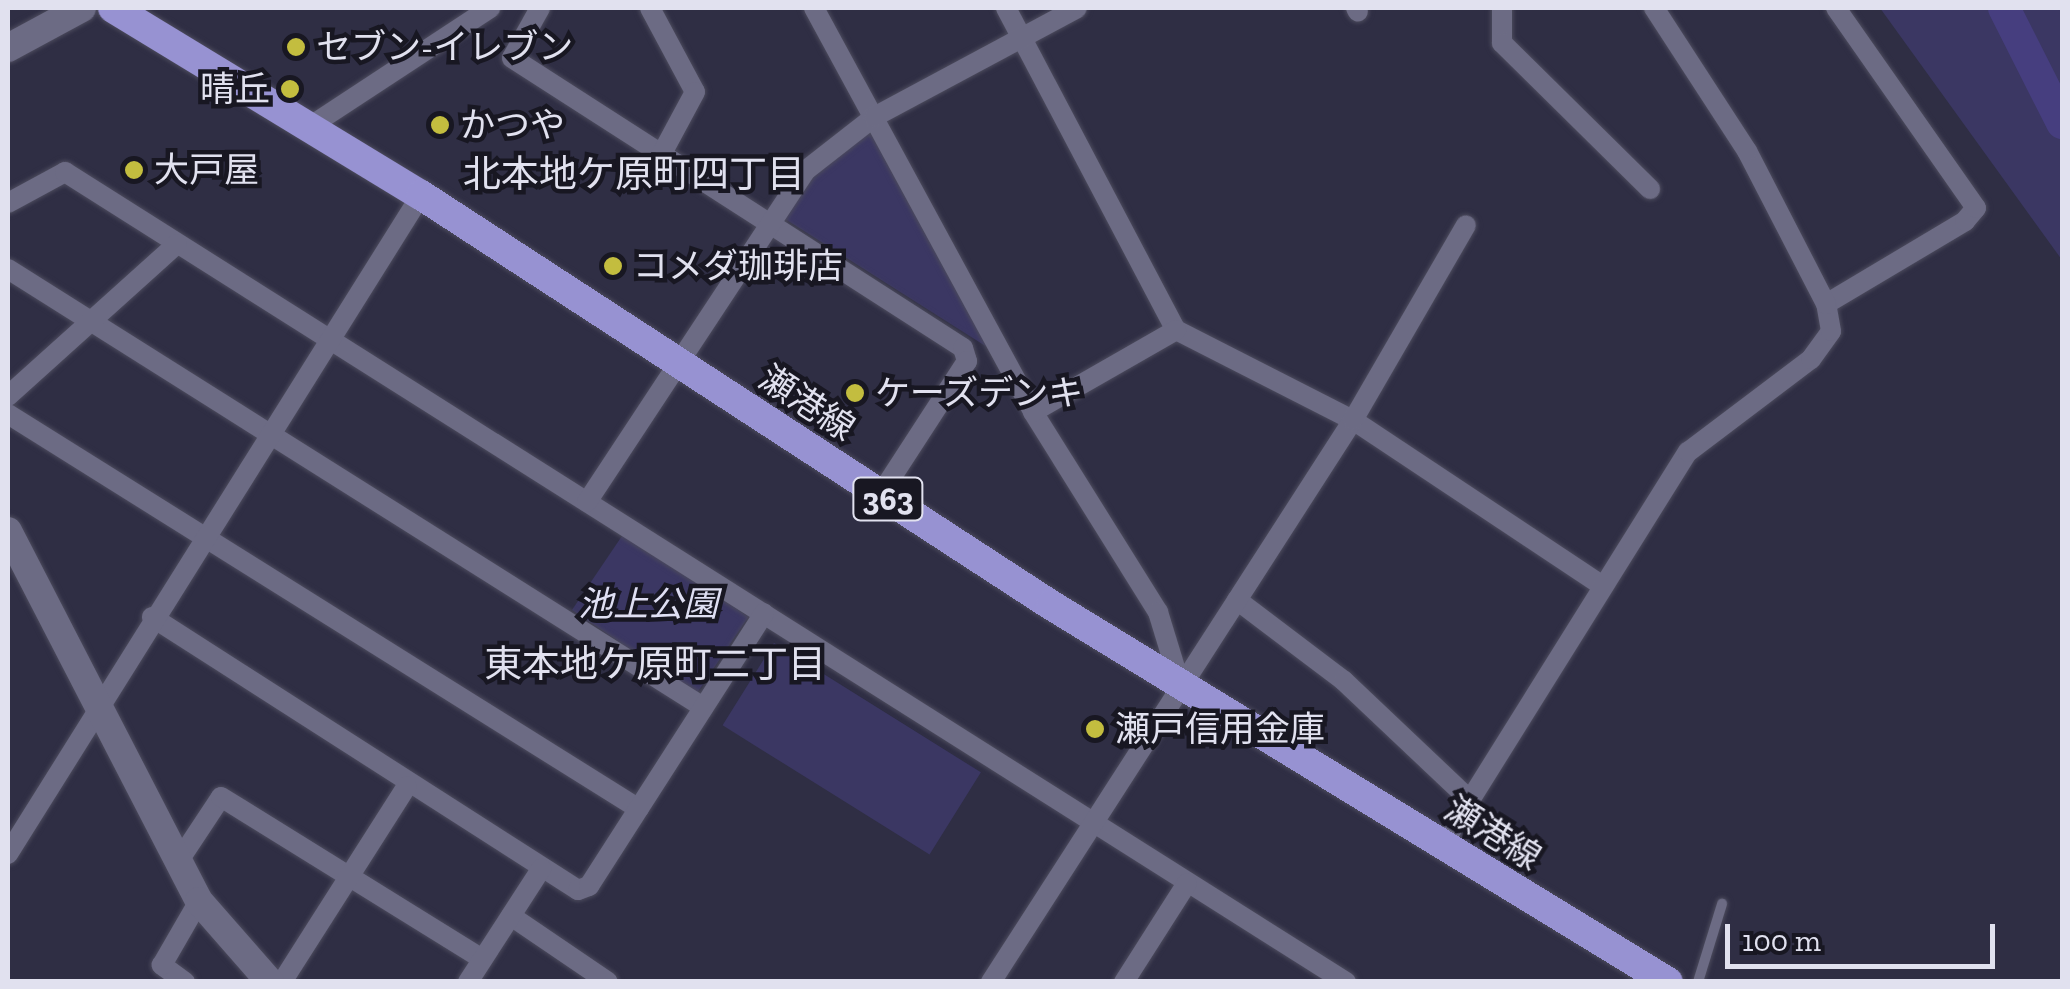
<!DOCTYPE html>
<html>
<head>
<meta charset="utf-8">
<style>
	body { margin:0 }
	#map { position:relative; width:2070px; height:989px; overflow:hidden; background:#2f2e44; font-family:"Zilla Slab","Noto Sans JP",serif }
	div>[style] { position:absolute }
	.green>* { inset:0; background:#3b3763; transform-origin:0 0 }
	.river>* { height:32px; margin:-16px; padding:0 16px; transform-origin:16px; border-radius:16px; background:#463e7f }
	.roads { filter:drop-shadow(0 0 2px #4c4b5d) drop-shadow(0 0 2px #4c4b5d) }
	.lane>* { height:10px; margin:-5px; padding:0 5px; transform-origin:5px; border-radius:5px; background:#6c6b84 }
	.street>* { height:20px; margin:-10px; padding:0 10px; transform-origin:10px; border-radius:10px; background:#6c6b84 }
	.secondary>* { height:28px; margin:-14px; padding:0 14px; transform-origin:14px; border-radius:14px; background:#6c6b84 }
	.highway>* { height:30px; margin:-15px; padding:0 15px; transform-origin:15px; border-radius:15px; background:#9792d2 }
	.dots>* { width:28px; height:28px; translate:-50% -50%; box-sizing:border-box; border:5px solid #181722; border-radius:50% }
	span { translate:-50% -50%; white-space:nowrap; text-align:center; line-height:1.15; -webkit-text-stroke:9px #181722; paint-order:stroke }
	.shield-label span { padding:2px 8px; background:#181722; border:2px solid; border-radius:8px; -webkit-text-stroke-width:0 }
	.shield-label { font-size:32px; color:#e1e1ef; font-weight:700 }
	.poi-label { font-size:35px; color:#e1e1ef }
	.left { translate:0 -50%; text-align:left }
	.right { translate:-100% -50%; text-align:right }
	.street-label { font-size:35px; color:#e1e1ef }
	.park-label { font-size:35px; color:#dfdff3; font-style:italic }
	.neighbourhood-label { font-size:38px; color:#e1e1ef }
	.frame { position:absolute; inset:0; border:10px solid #e1e1ef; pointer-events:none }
	.scale { position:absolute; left:1725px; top:924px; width:270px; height:45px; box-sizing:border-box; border:5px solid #e1e1ef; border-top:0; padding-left:12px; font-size:30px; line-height:35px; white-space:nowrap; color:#e1e1ef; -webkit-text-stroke:8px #181722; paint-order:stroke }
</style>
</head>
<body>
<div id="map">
	<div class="green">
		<i style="clip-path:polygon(1880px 8px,2062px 8px,2062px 260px)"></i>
		<i style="clip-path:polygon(871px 125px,987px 347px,785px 219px,811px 177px)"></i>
		<i style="left:624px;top:533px;width:150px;height:93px;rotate:34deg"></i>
		<i style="left:774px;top:643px;width:244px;height:97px;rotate:32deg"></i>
	</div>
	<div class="river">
		<i style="left:2004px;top:8px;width:129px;rotate:63.2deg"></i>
	</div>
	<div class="roads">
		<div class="lane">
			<i style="left:1698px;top:982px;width:82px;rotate:-72.9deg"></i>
		</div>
		<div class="street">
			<i style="left:540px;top:8px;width:57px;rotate:119.2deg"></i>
			<i style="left:512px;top:58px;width:536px;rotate:32.74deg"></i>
			<i style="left:963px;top:348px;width:14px;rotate:73deg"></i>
			<i style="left:967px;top:361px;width:160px;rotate:123deg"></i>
			<i style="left:650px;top:8px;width:95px;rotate:61.8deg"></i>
			<i style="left:695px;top:92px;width:74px;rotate:118.3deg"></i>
			<i style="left:814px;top:8px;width:460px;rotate:61.5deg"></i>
			<i style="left:1033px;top:412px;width:236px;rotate:58deg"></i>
			<i style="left:1158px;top:612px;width:75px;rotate:73deg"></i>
			<i style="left:1006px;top:8px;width:364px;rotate:62.2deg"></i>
			<i style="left:1176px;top:330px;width:199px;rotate:27deg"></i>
			<i style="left:1353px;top:420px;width:300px;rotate:33.6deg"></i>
			<i style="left:1356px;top:8px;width:4px;rotate:63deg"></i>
			<i style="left:1502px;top:8px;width:35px;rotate:90deg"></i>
			<i style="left:1502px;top:43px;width:208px;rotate:44.6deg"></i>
			<i style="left:309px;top:127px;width:217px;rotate:-33.3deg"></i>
			<i style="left:8px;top:203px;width:65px;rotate:-28.5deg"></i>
			<i style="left:65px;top:172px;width:1516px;rotate:32.31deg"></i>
			<i style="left:8px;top:269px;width:822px;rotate:32.22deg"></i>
			<i style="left:1826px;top:304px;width:162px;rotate:-30.8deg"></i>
			<i style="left:1965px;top:221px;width:17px;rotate:-50deg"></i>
			<i style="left:1976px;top:208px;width:244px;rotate:-125deg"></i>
			<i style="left:8px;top:396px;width:227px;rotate:-42deg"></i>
			<i style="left:1033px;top:412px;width:165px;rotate:-29.8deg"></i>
			<i style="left:8px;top:414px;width:744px;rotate:32.05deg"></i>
			<i style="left:587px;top:502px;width:396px;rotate:-56.6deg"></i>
			<i style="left:805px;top:171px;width:88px;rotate:-38deg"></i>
			<i style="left:874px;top:117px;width:230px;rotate:-28.2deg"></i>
			<i style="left:1237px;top:600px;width:134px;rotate:37.1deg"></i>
			<i style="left:1344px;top:681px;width:173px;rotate:43.4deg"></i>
			<i style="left:152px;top:617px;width:506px;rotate:32.65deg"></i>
			<i style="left:578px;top:890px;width:12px;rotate:-20deg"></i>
			<i style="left:589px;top:886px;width:324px;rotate:-57.3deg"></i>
			<i style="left:1442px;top:845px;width:464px;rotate:-58deg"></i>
			<i style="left:1688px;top:452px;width:154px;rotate:-37.1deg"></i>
			<i style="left:1811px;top:359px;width:34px;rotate:-54deg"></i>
			<i style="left:1831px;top:331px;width:27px;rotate:-100deg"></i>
			<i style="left:1826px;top:304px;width:172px;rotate:-117.3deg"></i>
			<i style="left:1747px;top:151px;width:171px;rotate:-123deg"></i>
			<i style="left:8px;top:854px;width:778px;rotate:-57.92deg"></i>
			<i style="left:180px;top:859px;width:74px;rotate:-56.5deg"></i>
			<i style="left:221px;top:797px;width:307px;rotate:31.8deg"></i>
			<i style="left:511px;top:916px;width:117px;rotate:34.2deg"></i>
			<i style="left:185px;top:982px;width:29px;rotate:-144deg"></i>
			<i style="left:162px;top:965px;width:74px;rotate:-60deg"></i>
			<i style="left:282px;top:982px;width:232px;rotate:-57.5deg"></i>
			<i style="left:468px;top:982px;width:135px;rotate:-57.1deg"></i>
			<i style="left:991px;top:982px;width:668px;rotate:-57.21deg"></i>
			<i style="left:1353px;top:420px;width:225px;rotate:-59.9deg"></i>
			<i style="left:1124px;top:982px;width:117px;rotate:-57.5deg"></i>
		</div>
		<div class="secondary">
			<i style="left:8px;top:48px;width:84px;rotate:-28.4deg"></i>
			<i style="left:8px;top:531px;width:416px;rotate:62.7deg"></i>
			<i style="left:199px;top:901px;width:108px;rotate:48.8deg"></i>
		</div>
		<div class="highway">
			<i style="left:113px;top:8px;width:360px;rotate:31.3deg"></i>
			<i style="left:421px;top:195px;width:752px;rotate:33.06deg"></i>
			<i style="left:1051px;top:605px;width:723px;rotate:31.43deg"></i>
		</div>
	</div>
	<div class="dots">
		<i style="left:296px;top:47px;background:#c3bd3f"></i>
		<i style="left:290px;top:89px;background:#c3bd3f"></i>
		<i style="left:440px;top:125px;background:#c3bd3f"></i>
		<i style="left:134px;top:170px;background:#c3bd3f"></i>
		<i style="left:613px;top:266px;background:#c3bd3f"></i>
		<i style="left:855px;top:393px;background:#c3bd3f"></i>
		<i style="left:1095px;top:729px;background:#c3bd3f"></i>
	</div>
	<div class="shield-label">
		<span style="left:888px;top:499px">363</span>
	</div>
	<div class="poi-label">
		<span class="left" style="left:316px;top:47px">セブン-イレブン</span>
		<span class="right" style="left:270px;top:89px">晴丘</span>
		<span class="left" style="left:460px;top:125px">かつや</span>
		<span class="left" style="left:154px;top:170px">大戸屋</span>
		<span class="left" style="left:633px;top:266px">コメダ珈琲店</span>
		<span class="left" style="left:875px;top:393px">ケーズデンキ</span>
		<span class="left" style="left:1115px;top:729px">瀬戸信用金庫</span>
	</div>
	<div class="street-label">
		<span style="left:807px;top:403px;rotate:33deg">瀬港線</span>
		<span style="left:1493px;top:833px;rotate:32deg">瀬港線</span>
	</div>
	<div class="park-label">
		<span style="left:648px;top:604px">池上公園</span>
	</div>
	<div class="neighbourhood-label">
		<span style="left:634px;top:175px">北本地ケ原町四丁目</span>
		<span style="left:655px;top:665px">東本地ケ原町二丁目</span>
	</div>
	<div class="frame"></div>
	<div class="scale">100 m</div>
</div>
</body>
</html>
